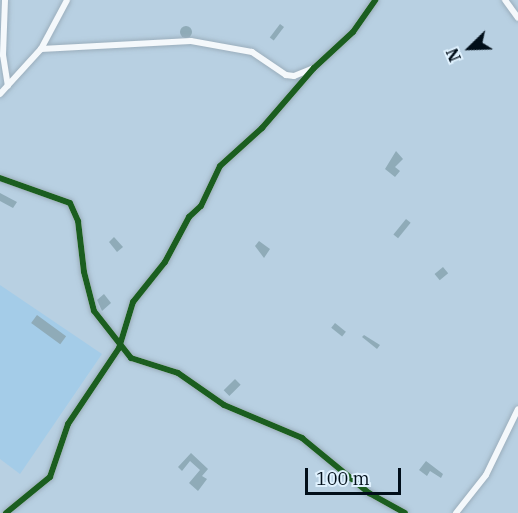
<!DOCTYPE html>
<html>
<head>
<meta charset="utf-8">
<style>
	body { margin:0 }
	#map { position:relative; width:518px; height:513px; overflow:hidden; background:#b8d0e2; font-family:"IBM Plex Serif",serif }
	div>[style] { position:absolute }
	.built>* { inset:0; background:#a4cce8 }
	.building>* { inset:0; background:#8fabb8; transform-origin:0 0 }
	.round { border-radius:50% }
	.roads { filter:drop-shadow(0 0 2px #9baebc) drop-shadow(0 0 2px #9baebc) }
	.minor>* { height:6px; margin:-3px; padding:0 3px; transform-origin:3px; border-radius:3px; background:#f4f8fb }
	.cycleway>* { height:6px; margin:-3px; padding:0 3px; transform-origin:3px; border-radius:3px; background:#1b5e20 }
	span { translate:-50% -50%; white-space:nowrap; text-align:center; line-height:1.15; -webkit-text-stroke:5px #dff1fe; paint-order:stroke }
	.north { position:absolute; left:440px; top:18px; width:60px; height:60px; -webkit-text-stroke:4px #dff1fe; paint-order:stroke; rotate:247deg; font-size:16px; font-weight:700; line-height:24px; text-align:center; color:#010e19 }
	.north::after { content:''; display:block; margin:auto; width:21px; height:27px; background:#010e19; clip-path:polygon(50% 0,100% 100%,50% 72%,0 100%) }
	.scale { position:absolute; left:305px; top:468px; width:96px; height:27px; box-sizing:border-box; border:3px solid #010e19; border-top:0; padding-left:8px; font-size:18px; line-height:21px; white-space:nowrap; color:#010e19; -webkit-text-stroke:4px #dff1fe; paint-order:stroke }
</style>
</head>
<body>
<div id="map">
	<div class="built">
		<i style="clip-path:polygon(0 285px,102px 354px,20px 474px,0 459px)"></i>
	</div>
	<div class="building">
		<i style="left:280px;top:24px;width:5px;height:17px;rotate:37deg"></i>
		<i class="round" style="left:180px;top:26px;width:12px;height:12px"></i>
		<i style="clip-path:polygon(396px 151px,403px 159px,395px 167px,400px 171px,395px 177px,385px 169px)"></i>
		<i style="clip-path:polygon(0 193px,17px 202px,13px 208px,0 201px)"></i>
		<i style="left:406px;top:219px;width:6px;height:20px;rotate:39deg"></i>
		<i style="clip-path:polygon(114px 237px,123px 247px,117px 252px,109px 242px)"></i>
		<i style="clip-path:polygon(259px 241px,270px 249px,264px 258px,255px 246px)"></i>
		<i style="left:443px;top:267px;width:8px;height:11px;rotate:50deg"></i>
		<i style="clip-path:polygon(104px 294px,111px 303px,102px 311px,97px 300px)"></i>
		<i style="left:37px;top:315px;width:36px;height:10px;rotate:36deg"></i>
		<i style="left:335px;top:323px;width:14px;height:6px;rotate:39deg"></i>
		<i style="clip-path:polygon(364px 335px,380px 345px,377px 349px,362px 337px)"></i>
		<i style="left:235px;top:379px;width:8px;height:16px;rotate:45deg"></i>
		<i style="clip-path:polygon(191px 453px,208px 469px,202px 476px,207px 479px,198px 491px,189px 483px,200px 470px,190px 461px,182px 471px,178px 467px)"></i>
		<i style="clip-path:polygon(426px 461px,443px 474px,441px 478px,430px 471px,427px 476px,419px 470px)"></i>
	</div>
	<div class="roads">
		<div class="minor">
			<i style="left:5px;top:0;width:55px;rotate:92.1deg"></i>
			<i style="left:3px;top:55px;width:31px;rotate:81deg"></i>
			<i style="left:505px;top:0;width:22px;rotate:54deg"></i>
			<i style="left:41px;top:49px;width:150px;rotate:-3.1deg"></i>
			<i style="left:191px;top:41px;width:62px;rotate:10.2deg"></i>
			<i style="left:252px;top:52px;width:41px;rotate:34.1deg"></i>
			<i style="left:286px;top:75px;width:8px;rotate:7deg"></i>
			<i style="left:294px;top:76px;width:22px;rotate:-22deg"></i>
			<i style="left:0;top:94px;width:61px;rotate:-47.7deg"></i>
			<i style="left:41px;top:49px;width:55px;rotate:-62deg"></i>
			<i style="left:0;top:178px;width:74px;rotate:19.7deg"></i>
			<i style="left:70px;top:203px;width:20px;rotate:66deg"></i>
			<i style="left:78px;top:221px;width:51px;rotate:83.3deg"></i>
			<i style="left:84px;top:272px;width:40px;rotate:75.6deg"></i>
			<i style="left:94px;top:311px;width:60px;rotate:51.8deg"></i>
			<i style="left:131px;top:358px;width:49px;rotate:17.7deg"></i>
			<i style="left:178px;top:373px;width:56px;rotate:34.8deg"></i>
			<i style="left:224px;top:405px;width:85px;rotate:22.9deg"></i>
			<i style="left:302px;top:438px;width:87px;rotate:39.4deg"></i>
			<i style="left:369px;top:493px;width:41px;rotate:29.1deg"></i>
			<i style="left:6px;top:513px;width:57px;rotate:-39.3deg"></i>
			<i style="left:50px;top:477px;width:56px;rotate:-71.2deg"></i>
			<i style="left:68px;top:424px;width:92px;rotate:-56.1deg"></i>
			<i style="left:119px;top:348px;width:48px;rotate:-73.1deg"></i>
			<i style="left:133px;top:302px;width:51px;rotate:-51.3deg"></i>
			<i style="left:165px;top:262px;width:51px;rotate:-61.9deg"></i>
			<i style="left:189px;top:217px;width:16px;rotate:-43deg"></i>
			<i style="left:201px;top:206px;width:44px;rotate:-64.6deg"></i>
			<i style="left:220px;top:166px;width:57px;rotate:-42.1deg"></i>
			<i style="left:262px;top:128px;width:79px;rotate:-49.1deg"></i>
			<i style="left:314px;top:68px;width:53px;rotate:-42.7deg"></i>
			<i style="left:353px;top:32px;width:39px;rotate:-55deg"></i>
			<i style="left:456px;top:513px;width:48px;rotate:-51.7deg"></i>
			<i style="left:486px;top:475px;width:73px;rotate:-64.1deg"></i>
		</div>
	</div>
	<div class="cycleway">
		<i style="left:0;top:178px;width:74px;rotate:19.7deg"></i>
		<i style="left:70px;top:203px;width:20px;rotate:66deg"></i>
		<i style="left:78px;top:221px;width:51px;rotate:83.3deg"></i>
		<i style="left:84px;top:272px;width:40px;rotate:75.6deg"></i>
		<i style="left:94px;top:311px;width:60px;rotate:51.8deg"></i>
		<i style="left:131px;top:358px;width:49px;rotate:17.7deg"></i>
		<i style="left:178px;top:373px;width:56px;rotate:34.8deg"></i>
		<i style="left:224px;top:405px;width:85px;rotate:22.9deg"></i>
		<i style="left:302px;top:438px;width:87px;rotate:39.4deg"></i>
		<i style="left:369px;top:493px;width:41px;rotate:29.1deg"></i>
		<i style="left:6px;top:513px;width:57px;rotate:-39.3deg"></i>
		<i style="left:50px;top:477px;width:56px;rotate:-71.2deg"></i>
		<i style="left:68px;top:424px;width:92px;rotate:-56.1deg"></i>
		<i style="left:119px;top:348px;width:48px;rotate:-73.1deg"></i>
		<i style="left:133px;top:302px;width:51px;rotate:-51.3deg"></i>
		<i style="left:165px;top:262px;width:51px;rotate:-61.9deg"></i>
		<i style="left:189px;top:217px;width:16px;rotate:-43deg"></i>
		<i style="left:201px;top:206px;width:44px;rotate:-64.6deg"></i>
		<i style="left:220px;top:166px;width:57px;rotate:-42.1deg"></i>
		<i style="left:262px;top:128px;width:79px;rotate:-49.1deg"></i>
		<i style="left:314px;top:68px;width:53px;rotate:-42.7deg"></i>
		<i style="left:353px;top:32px;width:39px;rotate:-55deg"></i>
	</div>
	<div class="north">N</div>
	<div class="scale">100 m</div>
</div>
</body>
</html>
